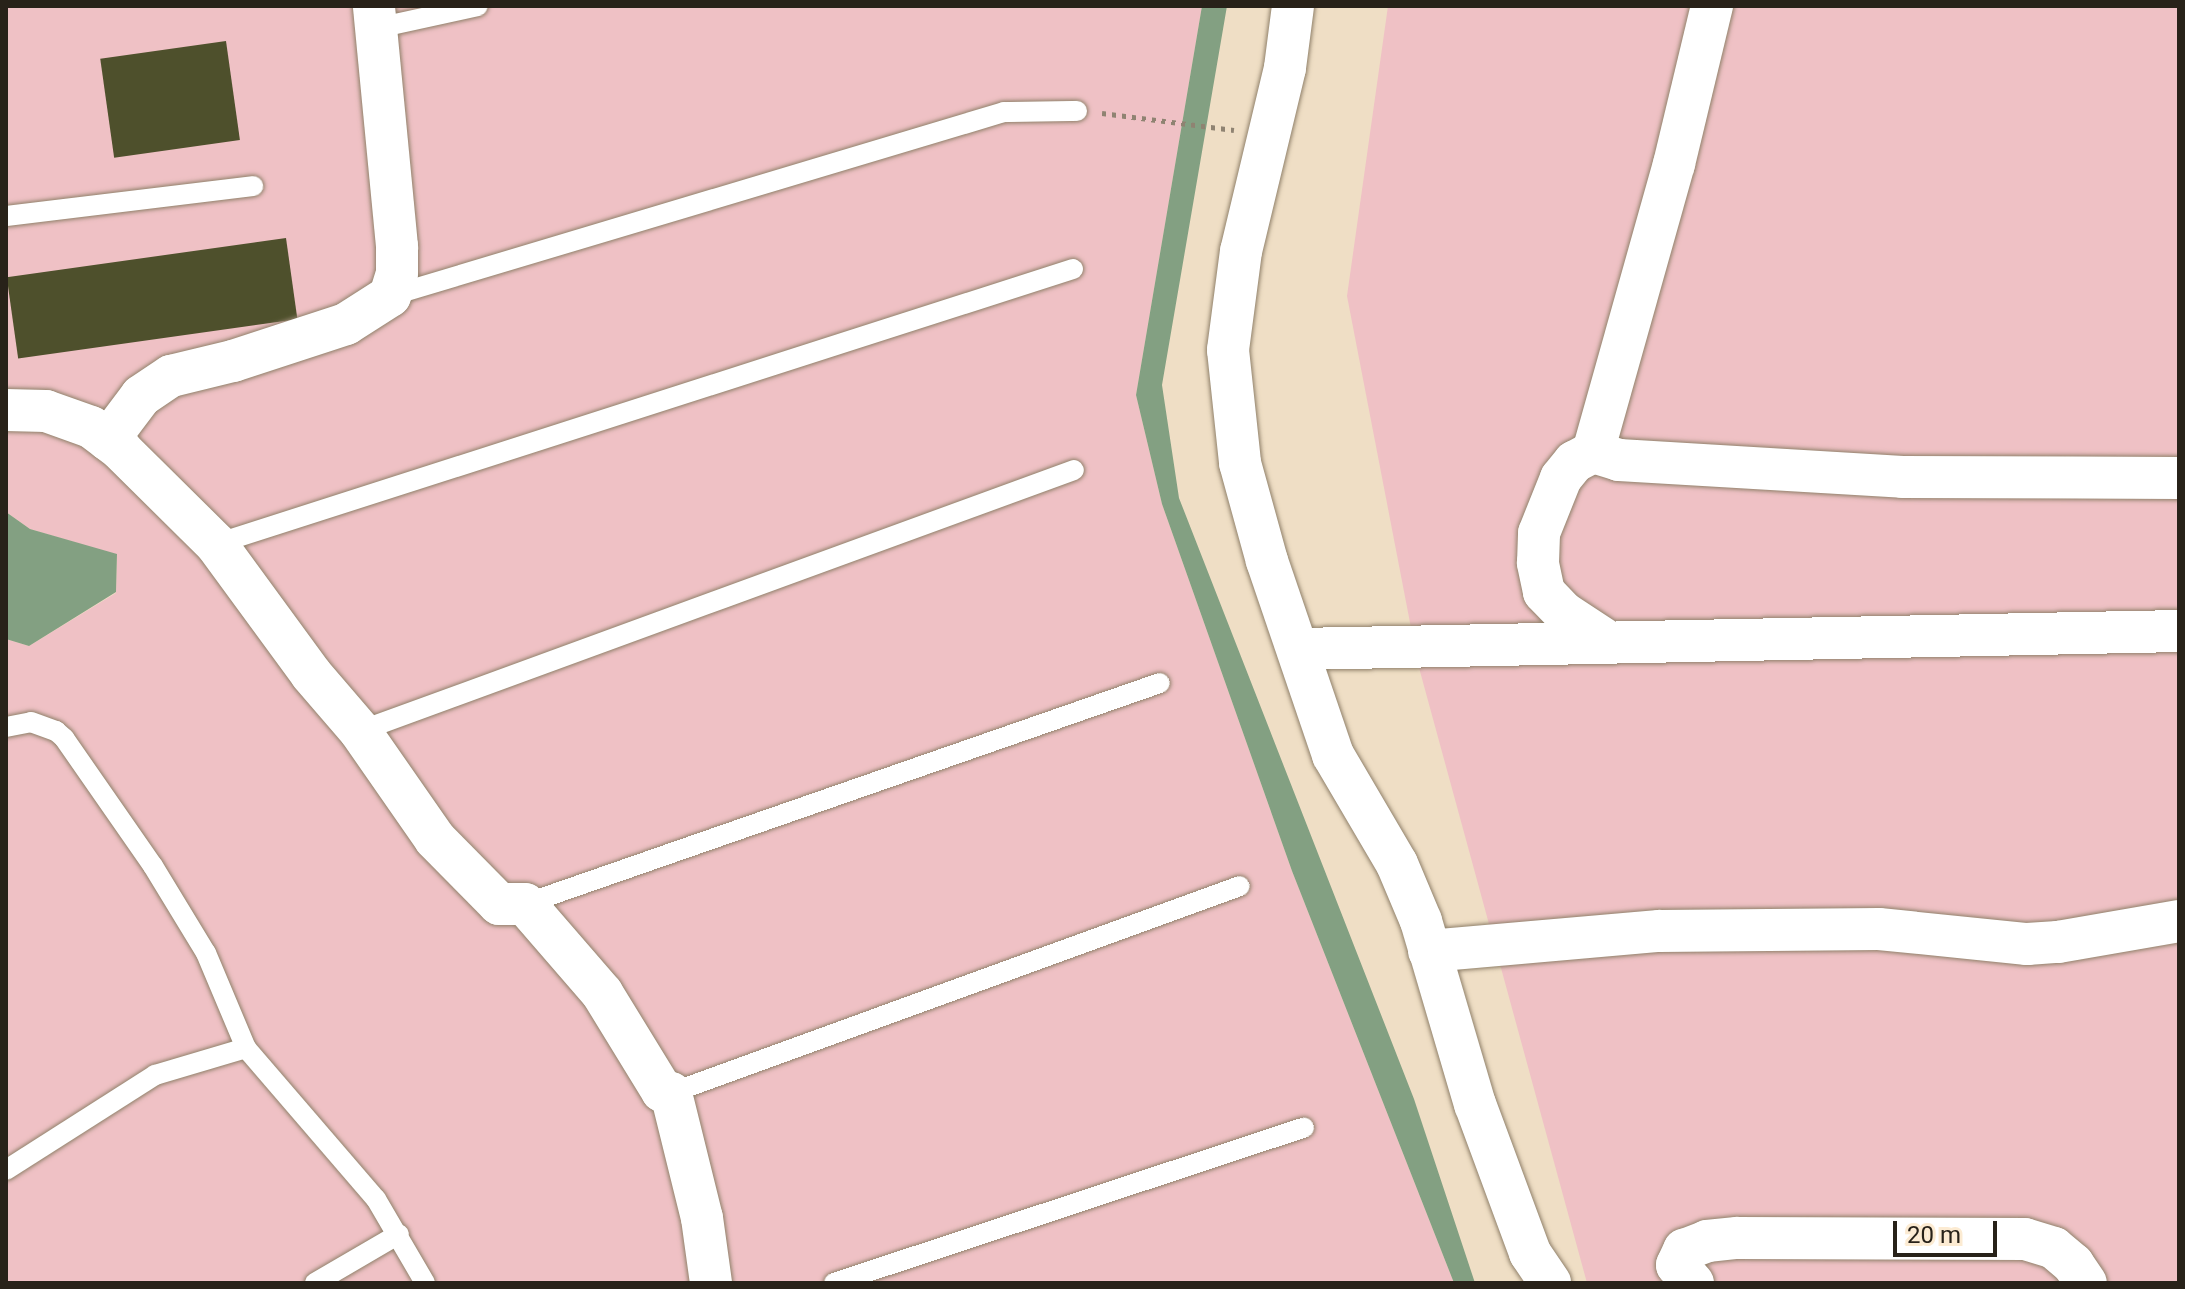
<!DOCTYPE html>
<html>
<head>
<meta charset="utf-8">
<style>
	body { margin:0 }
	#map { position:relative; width:2185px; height:1289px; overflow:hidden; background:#efdec5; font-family:Roboto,sans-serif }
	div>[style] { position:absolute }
	.green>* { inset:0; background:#efc1c5 }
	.water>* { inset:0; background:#83a082 }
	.building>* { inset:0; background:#4e502c; transform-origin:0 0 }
	.path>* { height:5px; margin-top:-2.5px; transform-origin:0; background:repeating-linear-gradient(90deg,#8f8372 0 4px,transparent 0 10px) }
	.roads { filter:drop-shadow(0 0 2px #90816a) drop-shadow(0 0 2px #90816a) }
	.lane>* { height:20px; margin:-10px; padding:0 10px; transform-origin:10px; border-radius:10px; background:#fff }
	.street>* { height:42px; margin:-21px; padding:0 21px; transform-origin:21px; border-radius:21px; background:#fff }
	span { translate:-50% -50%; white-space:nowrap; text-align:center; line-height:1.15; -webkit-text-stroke:8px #fcebd2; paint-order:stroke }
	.frame { position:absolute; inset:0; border:8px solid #282219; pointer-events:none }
	.scale { position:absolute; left:1893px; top:1221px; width:104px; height:36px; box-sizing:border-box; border:4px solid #282219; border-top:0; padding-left:10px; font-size:24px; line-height:28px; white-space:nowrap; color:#282219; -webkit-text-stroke:6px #fcebd2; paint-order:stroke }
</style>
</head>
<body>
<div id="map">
	<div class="green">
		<i style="clip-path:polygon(6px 6px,1202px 6px,1136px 395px,1162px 504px,1292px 871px,1454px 1283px,6px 1283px,6px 639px,29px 646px,116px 593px,117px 555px,30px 529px,6px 512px)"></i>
		<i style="clip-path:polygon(1388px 6px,2179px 6px,2179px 1283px,1587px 1283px,1418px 664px,1347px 296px)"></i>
	</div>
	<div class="water">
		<i style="clip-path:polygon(1202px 6px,1227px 6px,1162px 385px,1179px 498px,1414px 1099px,1475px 1283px,1454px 1283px,1292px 871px,1162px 504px,1136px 395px)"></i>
		<i style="clip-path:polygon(6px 512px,30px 529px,117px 554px,116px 592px,29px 646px,6px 639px)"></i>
	</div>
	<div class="building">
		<i style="left:226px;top:41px;width:100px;height:127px;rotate:82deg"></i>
		<i style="left:286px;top:238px;width:82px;height:282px;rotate:82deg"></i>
	</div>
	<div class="path">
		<i style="left:1102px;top:113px;width:133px;rotate:7.3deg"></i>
	</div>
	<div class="roads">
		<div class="lane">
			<i style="left:377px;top:28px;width:103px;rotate:-12.3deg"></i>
			<i style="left:6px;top:216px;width:249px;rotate:-6.9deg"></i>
			<i style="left:390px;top:296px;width:641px;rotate:-16.68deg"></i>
			<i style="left:1004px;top:112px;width:73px;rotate:-0.8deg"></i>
			<i style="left:216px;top:544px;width:900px;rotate:-17.79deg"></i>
			<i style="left:6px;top:727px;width:25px;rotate:-11deg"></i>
			<i style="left:31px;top:722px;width:27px;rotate:20deg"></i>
			<i style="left:56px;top:731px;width:11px;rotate:41deg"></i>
			<i style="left:64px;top:738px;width:156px;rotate:55.2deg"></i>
			<i style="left:153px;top:866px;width:102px;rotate:58.7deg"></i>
			<i style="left:206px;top:953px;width:103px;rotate:67.2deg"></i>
			<i style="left:246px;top:1048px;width:199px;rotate:49.3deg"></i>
			<i style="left:376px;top:1199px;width:97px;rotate:59.7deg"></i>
			<i style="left:360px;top:731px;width:760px;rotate:-20.08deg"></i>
			<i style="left:525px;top:904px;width:672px;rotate:-19.19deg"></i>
			<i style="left:671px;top:1093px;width:605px;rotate:-19.99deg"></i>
			<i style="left:6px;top:1170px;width:177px;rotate:-32.5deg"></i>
			<i style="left:155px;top:1075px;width:95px;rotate:-16.5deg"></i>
			<i style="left:315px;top:1283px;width:97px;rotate:-30.3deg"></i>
			<i style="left:834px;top:1283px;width:495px;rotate:-18.3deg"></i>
		</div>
		<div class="street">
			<i style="left:1293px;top:6px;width:63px;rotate:97.4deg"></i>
			<i style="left:1285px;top:68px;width:188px;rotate:103.5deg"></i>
			<i style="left:1241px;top:251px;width:100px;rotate:97.5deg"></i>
			<i style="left:1228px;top:350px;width:114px;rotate:83.9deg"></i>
			<i style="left:1240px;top:463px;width:102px;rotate:74.6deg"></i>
			<i style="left:1267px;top:561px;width:205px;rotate:71.2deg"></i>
			<i style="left:1333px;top:755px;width:126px;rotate:59.6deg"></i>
			<i style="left:1397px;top:864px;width:62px;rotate:67.2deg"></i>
			<i style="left:1421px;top:921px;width:191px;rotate:73.6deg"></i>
			<i style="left:1475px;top:1104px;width:159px;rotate:69.7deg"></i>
			<i style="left:1530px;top:1253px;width:36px;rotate:56deg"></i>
			<i style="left:6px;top:410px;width:40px;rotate:1.4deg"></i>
			<i style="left:46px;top:411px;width:48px;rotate:19.6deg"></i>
			<i style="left:91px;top:427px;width:38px;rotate:37deg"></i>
			<i style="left:121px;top:450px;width:134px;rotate:44.7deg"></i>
			<i style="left:216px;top:544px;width:161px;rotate:53.8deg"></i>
			<i style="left:311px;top:674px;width:75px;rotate:49.3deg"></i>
			<i style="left:360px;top:731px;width:131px;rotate:55.2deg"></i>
			<i style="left:435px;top:839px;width:91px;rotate:45.4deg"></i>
			<i style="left:499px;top:904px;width:26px"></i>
			<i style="left:525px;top:904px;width:118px;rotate:49.1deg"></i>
			<i style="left:602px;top:993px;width:115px;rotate:58.5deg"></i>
			<i style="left:662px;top:1091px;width:9px;rotate:13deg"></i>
			<i style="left:671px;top:1093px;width:129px;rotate:76.1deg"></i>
			<i style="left:702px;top:1218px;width:66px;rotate:82.1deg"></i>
			<i style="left:108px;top:440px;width:55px;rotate:-53.1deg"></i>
			<i style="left:141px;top:396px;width:36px;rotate:-34deg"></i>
			<i style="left:171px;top:376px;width:64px;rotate:-13.6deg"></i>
			<i style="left:233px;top:361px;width:119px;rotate:-18.1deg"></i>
			<i style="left:346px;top:324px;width:52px;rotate:-32.5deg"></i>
			<i style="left:390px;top:296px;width:24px;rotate:-73deg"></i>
			<i style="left:397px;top:273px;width:27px;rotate:-90deg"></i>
			<i style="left:397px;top:246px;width:241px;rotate:-95.5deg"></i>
			<i style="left:1593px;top:452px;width:27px;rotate:17deg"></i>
			<i style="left:1619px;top:460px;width:284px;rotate:3.4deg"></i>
			<i style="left:1902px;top:477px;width:277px;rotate:0.2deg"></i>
			<i style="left:1610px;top:643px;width:55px;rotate:-146.9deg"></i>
			<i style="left:1564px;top:613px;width:29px;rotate:-134deg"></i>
			<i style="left:1544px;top:592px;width:30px;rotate:-102deg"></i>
			<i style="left:1538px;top:563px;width:30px;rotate:-88deg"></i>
			<i style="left:1539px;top:533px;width:59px;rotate:-68.2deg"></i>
			<i style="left:1561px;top:478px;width:21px;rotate:-51deg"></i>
			<i style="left:1574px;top:462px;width:21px;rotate:-28deg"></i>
			<i style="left:1593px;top:452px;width:299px;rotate:-74.3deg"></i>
			<i style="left:1674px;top:164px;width:163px;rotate:-76.5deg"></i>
			<i style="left:1299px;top:649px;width:880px;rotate:-1.17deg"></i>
			<i style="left:1429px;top:951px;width:231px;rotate:-5deg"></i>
			<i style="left:1659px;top:931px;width:220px;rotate:-0.5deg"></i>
			<i style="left:1879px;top:929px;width:149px;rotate:5.8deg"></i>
			<i style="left:2027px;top:944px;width:31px;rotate:-4deg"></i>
			<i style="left:2058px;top:942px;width:123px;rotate:-9.8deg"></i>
			<i style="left:1693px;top:1283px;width:24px;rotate:-132deg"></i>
			<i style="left:1677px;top:1265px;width:17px;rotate:-65deg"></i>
			<i style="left:1684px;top:1250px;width:25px;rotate:-21deg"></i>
			<i style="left:1707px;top:1241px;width:30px;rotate:-6deg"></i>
			<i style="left:1737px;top:1238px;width:288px;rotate:0.2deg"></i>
			<i style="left:2025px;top:1239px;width:30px;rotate:17deg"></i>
			<i style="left:2054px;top:1248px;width:25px;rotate:40deg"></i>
			<i style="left:2073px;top:1264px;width:23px;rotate:56deg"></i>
		</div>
	</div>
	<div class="frame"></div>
	<div class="scale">20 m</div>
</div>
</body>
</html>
